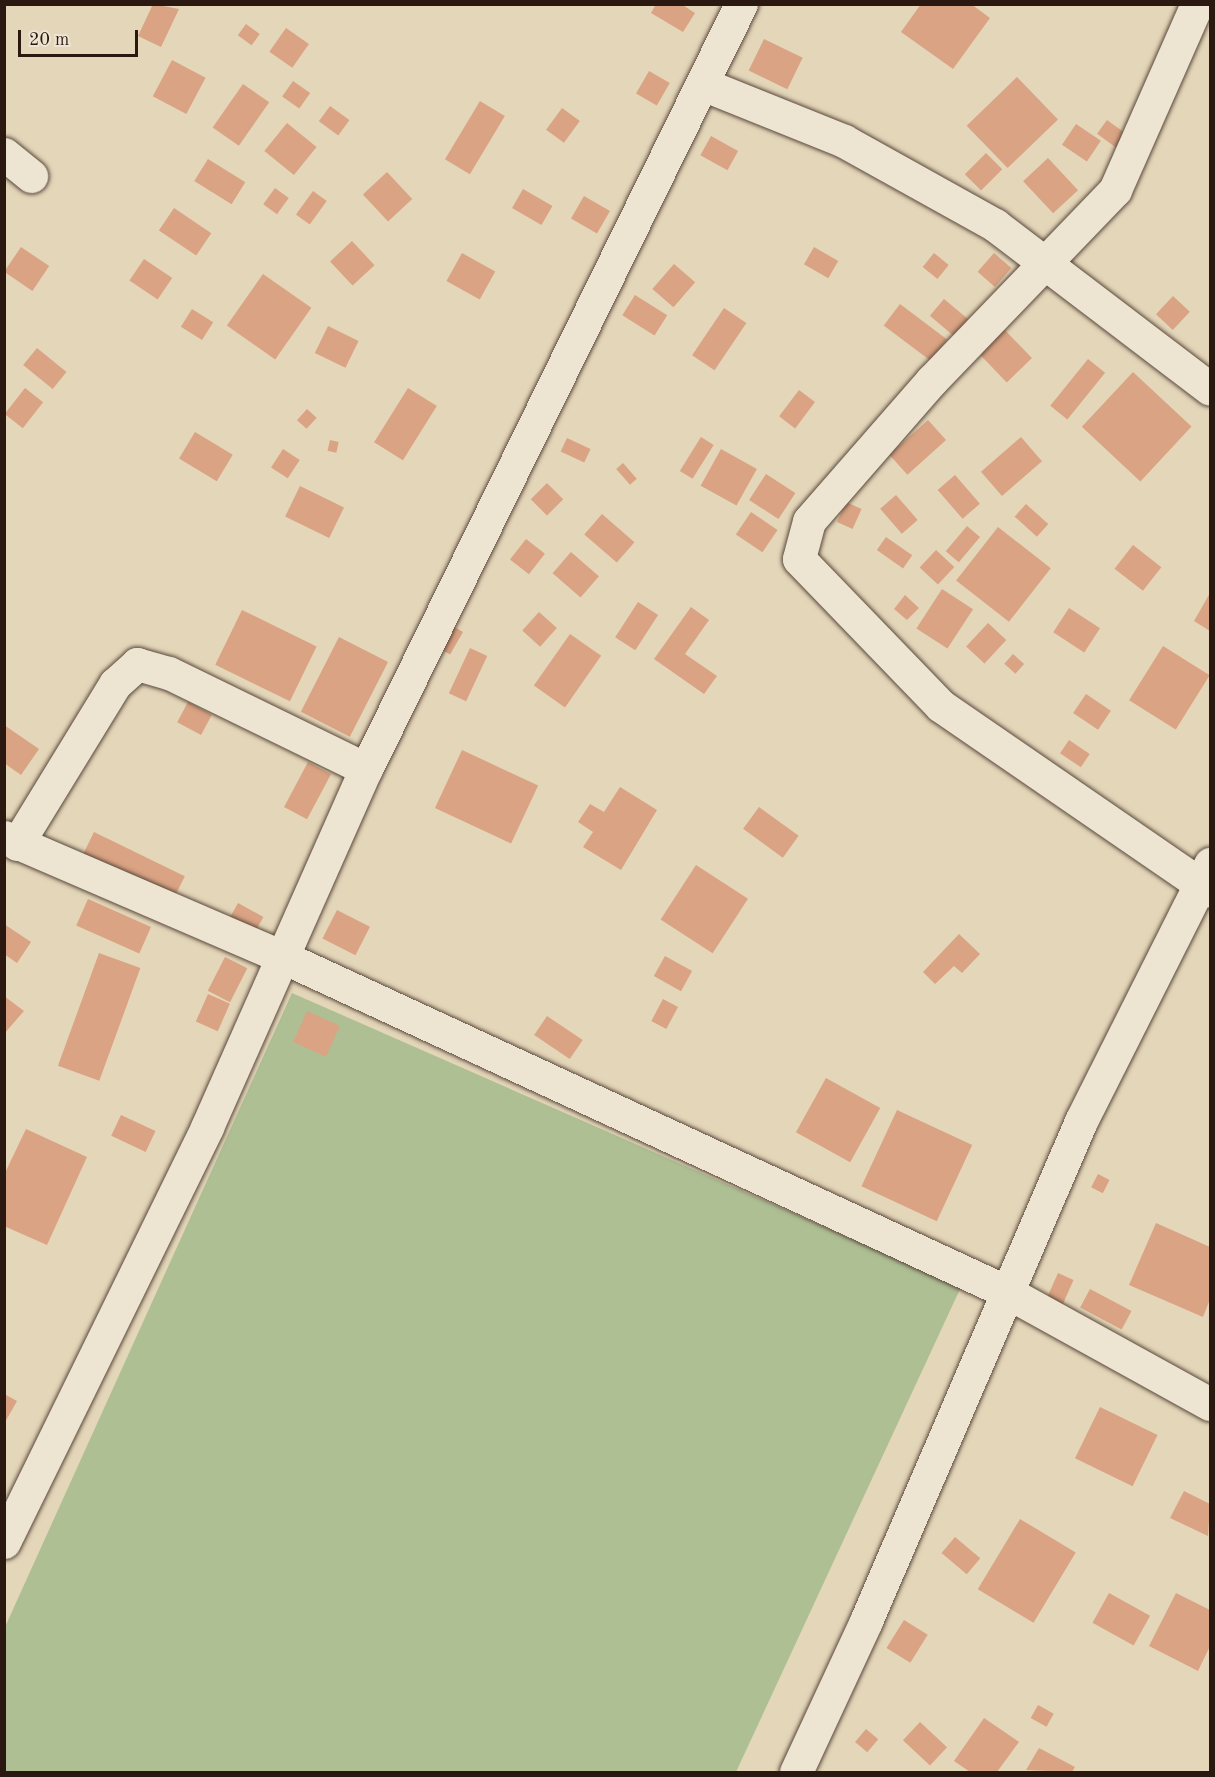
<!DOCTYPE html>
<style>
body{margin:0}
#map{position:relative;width:1215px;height:1777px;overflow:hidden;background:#e4d6b9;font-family:"Old Standard TT",serif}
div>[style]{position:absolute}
.green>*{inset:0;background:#aebf94}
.building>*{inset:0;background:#daa383;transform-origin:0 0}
.roads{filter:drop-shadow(0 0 2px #59483b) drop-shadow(0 0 2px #59483b)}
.street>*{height:33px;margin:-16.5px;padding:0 16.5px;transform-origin:16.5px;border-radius:16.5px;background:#ede4d2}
span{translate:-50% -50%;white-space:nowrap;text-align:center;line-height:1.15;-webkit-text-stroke:6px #ede4d2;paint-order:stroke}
.frame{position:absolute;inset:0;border:6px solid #2b1911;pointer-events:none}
.scale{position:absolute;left:18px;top:30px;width:120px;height:27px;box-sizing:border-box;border:3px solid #2b1911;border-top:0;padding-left:8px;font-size:18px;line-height:21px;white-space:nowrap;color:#2b1911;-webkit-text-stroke:4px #ede4d2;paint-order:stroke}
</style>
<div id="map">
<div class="green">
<i style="clip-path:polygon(292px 993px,961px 1287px,736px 1772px,5px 1772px,5px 1627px)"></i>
</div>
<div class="building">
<i style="clip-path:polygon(153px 4px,179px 9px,161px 47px,138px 36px)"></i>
<i style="clip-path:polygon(656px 4px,681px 4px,695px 13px,683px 32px,651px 13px)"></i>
<i style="clip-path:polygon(921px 4px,971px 4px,990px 18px,953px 69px,901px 32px)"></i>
<i style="left:246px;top:24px;width:17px;height:14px;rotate:36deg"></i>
<i style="left:286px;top:28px;width:28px;height:29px;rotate:35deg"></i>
<i style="left:764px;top:39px;width:43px;height:35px;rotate:26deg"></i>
<i style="left:172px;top:60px;width:38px;height:41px;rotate:28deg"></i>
<i style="left:649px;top:71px;width:24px;height:26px;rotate:30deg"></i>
<i style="left:1017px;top:77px;width:59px;height:70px;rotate:46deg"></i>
<i style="left:293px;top:81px;width:21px;height:19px;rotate:35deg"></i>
<i style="left:243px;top:84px;width:32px;height:53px;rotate:35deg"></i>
<i style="left:480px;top:101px;width:29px;height:68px;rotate:31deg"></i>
<i style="left:330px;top:106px;width:24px;height:19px;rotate:36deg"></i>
<i style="left:562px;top:108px;width:22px;height:27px;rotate:36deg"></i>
<i style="left:1107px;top:120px;width:26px;height:17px;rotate:36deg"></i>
<i style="left:287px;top:123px;width:38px;height:36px;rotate:39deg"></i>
<i style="left:1076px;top:124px;width:30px;height:25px;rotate:34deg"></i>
<i style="left:711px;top:136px;width:31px;height:22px;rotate:29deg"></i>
<i style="left:986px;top:153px;width:23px;height:30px;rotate:45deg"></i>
<i style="left:1048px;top:158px;width:44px;height:34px;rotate:47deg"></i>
<i style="left:208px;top:159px;width:44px;height:26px;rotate:32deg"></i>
<i style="left:387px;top:172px;width:37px;height:33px;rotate:47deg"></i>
<i style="left:275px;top:188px;width:17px;height:20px;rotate:36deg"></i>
<i style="left:523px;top:189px;width:34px;height:22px;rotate:30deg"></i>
<i style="left:313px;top:191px;width:17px;height:29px;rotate:36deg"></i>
<i style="left:584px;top:196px;width:30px;height:26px;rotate:30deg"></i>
<i style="left:174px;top:208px;width:45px;height:27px;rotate:34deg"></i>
<i style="left:352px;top:241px;width:33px;height:30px;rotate:47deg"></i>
<i style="left:21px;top:247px;width:34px;height:30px;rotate:34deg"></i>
<i style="left:814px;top:247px;width:28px;height:20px;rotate:30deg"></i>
<i style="left:462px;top:253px;width:38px;height:32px;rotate:29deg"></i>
<i style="left:934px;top:253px;width:19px;height:18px;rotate:39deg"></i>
<i style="left:994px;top:253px;width:23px;height:25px;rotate:41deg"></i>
<i style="left:144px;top:259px;width:34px;height:26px;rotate:34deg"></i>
<i style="left:674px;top:264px;width:28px;height:33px;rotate:41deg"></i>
<i style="left:263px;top:274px;width:59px;height:63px;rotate:35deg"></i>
<i style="left:635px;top:295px;width:38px;height:24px;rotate:32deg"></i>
<i style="left:1173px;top:296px;width:23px;height:25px;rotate:43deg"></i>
<i style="left:944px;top:299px;width:34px;height:22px;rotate:40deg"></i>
<i style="left:900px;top:304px;width:59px;height:27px;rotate:37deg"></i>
<i style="left:724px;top:308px;width:27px;height:57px;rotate:34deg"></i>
<i style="left:192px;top:309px;width:25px;height:21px;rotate:32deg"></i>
<i style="left:1000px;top:325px;width:46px;height:35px;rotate:46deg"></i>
<i style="left:328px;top:326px;width:34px;height:30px;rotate:26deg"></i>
<i style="left:37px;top:348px;width:38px;height:22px;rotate:39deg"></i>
<i style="left:1088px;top:359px;width:22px;height:60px;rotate:39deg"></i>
<i style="left:1133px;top:372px;width:80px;height:75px;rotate:43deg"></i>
<i style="left:25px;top:388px;width:23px;height:33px;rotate:38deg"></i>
<i style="left:408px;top:388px;width:34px;height:64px;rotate:32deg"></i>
<i style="left:799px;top:390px;width:20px;height:33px;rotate:37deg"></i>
<i style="left:307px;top:409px;width:13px;height:15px;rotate:42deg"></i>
<i style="left:928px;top:420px;width:27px;height:52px;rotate:48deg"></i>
<i style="left:195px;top:432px;width:44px;height:31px;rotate:31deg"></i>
<i style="left:701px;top:437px;width:15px;height:40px;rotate:32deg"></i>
<i style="left:1021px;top:437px;width:32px;height:53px;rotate:49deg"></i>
<i style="left:567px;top:438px;width:26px;height:15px;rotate:25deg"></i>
<i style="left:330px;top:440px;width:9px;height:11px;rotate:13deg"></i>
<i style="left:283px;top:449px;width:20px;height:22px;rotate:33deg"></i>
<i style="left:721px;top:449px;width:41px;height:42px;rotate:29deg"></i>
<i style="left:623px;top:463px;width:21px;height:9px;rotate:49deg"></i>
<i style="left:766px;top:474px;width:35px;height:31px;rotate:33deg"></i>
<i style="left:955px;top:475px;width:38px;height:23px;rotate:49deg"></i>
<i style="left:547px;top:483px;width:23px;height:23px;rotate:45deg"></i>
<i style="left:300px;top:486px;width:49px;height:34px;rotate:26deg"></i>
<i style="left:896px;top:495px;width:33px;height:21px;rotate:49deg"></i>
<i style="left:846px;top:502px;width:17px;height:22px;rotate:24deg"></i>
<i style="left:1026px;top:504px;width:30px;height:17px;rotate:42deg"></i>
<i style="left:751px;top:512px;width:32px;height:27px;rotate:34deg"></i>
<i style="left:602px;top:514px;width:43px;height:27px;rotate:41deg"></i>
<i style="left:967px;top:526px;width:17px;height:33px;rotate:40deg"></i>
<i style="left:998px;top:527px;width:67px;height:68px;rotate:38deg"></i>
<i style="left:886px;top:537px;width:32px;height:16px;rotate:35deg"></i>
<i style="left:526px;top:539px;width:24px;height:26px;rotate:38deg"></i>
<i style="left:1133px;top:545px;width:36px;height:30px;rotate:38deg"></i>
<i style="left:936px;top:550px;width:25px;height:24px;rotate:43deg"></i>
<i style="left:571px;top:552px;width:37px;height:28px;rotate:41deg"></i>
<i style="left:942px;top:589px;width:37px;height:47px;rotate:33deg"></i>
<i style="clip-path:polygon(1210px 593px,1210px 631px,1194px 621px)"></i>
<i style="clip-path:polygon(905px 595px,919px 608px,907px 620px,894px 609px)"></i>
<i style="left:638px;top:602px;width:24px;height:42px;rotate:33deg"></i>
<i style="clip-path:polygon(691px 607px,709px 620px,685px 654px,717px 676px,704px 694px,654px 659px)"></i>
<i style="left:1069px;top:608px;width:37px;height:29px;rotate:33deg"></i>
<i style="left:242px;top:610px;width:83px;height:61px;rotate:26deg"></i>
<i style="left:539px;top:612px;width:24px;height:25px;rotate:42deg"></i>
<i style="left:444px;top:621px;width:22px;height:26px;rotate:30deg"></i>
<i style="left:988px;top:623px;width:25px;height:32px;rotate:43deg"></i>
<i style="left:570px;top:634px;width:38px;height:63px;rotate:35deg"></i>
<i style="left:339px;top:637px;width:55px;height:84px;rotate:27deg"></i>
<i style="left:1163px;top:646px;width:55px;height:64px;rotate:32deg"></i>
<i style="left:470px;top:648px;width:19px;height:50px;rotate:25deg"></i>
<i style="left:1013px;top:654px;width:15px;height:13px;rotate:42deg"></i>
<i style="left:1086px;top:694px;width:30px;height:23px;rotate:34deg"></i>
<i style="left:188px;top:702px;width:27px;height:23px;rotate:28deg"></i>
<i style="clip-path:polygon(4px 725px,39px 749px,21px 775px,4px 763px)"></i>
<i style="left:1069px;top:740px;width:25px;height:16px;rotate:34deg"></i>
<i style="left:462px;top:750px;width:84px;height:64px;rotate:25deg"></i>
<i style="left:308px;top:762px;width:26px;height:51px;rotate:28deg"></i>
<i style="clip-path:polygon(620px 787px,657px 810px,621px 870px,583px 847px,593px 832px,578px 822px,590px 804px,604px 812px)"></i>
<i style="left:759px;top:807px;width:49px;height:27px;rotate:36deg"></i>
<i style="left:94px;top:832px;width:101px;height:24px;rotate:26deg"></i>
<i style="left:696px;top:865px;width:62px;height:65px;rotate:33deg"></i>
<i style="left:88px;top:899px;width:69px;height:29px;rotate:24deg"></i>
<i style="left:238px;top:903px;width:29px;height:22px;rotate:29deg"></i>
<i style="left:337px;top:910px;width:37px;height:32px;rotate:27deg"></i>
<i style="clip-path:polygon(4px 924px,31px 942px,17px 963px,4px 954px)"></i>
<i style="clip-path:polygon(959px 934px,980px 954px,962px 973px,954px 966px,935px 984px,923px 972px)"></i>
<i style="left:99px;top:953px;width:44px;height:120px;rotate:20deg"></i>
<i style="left:665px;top:956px;width:31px;height:23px;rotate:29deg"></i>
<i style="left:225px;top:957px;width:25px;height:38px;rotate:27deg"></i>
<i style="left:208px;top:994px;width:24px;height:30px;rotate:24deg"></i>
<i style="clip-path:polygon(4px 996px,24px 1011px,4px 1034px)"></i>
<i style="left:663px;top:999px;width:17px;height:25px;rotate:28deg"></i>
<i style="left:307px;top:1011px;width:36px;height:34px;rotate:24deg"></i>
<i style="left:547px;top:1016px;width:43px;height:23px;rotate:34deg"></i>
<i style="left:826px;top:1078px;width:62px;height:62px;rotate:29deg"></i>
<i style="left:897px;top:1110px;width:83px;height:84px;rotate:25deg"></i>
<i style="left:121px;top:1115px;width:38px;height:23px;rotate:25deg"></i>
<i style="clip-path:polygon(26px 1129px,87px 1157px,47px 1245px,4px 1226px,4px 1175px)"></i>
<i style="left:1098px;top:1174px;width:13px;height:15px;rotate:27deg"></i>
<i style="clip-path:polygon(1156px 1223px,1210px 1247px,1210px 1299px,1203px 1317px,1129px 1285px)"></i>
<i style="left:1058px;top:1273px;width:17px;height:29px;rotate:24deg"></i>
<i style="left:1090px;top:1289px;width:47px;height:21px;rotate:28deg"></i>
<i style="clip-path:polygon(6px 1395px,17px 1401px,4px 1424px,4px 1397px)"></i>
<i style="left:1100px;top:1407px;width:64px;height:57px;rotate:26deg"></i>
<i style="clip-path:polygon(1184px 1491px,1210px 1504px,1208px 1536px,1170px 1518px)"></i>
<i style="left:1020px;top:1519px;width:65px;height:82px;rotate:31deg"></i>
<i style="left:955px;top:1537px;width:33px;height:21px;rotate:40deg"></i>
<i style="left:1109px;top:1593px;width:47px;height:34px;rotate:29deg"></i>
<i style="clip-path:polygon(1176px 1593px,1210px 1610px,1210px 1646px,1198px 1671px,1149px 1646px)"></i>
<i style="left:904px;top:1620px;width:28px;height:33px;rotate:32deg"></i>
<i style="left:1038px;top:1705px;width:18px;height:15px;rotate:29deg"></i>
<i style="clip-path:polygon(984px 1718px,1019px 1742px,997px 1772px,970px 1772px,954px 1761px)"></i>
<i style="left:920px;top:1722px;width:37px;height:25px;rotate:43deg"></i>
<i style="left:866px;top:1729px;width:16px;height:17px;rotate:40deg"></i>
<i style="clip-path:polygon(1039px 1748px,1075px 1767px,1072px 1772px,1026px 1770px)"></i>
</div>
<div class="roads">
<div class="street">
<i style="left:1197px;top:4px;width:203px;rotate:113.8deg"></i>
<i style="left:1115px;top:190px;width:264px;rotate:133.9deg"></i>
<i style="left:932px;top:380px;width:187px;rotate:131.1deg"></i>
<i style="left:809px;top:521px;width:39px;rotate:105deg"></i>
<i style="left:799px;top:559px;width:204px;rotate:46deg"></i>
<i style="left:941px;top:706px;width:326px;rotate:34.5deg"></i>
<i style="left:705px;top:85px;width:150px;rotate:21.9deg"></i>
<i style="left:844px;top:141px;width:173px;rotate:29.1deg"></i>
<i style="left:995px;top:225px;width:270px;rotate:37.3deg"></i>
<i style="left:4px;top:154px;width:35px;rotate:39deg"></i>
<i style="left:4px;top:837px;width:306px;rotate:23.3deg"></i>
<i style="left:285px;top:958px;width:793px;rotate:24.82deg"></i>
<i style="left:1005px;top:1291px;width:234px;rotate:28.9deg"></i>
<i style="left:17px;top:844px;width:188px;rotate:-58.5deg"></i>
<i style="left:115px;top:684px;width:30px;rotate:-42deg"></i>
<i style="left:137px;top:664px;width:33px;rotate:16deg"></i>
<i style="left:169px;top:673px;width:219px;rotate:26deg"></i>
<i style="left:4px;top:1542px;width:462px;rotate:-63.9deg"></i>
<i style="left:207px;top:1127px;width:392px;rotate:-66.1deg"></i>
<i style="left:366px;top:769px;width:852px;rotate:-63.89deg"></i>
<i style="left:796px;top:1772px;width:166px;rotate:-65.1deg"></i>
<i style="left:866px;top:1621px;width:544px;rotate:-66.73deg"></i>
<i style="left:1081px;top:1121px;width:288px;rotate:-63.3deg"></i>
</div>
</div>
<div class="frame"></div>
<div class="scale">20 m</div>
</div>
